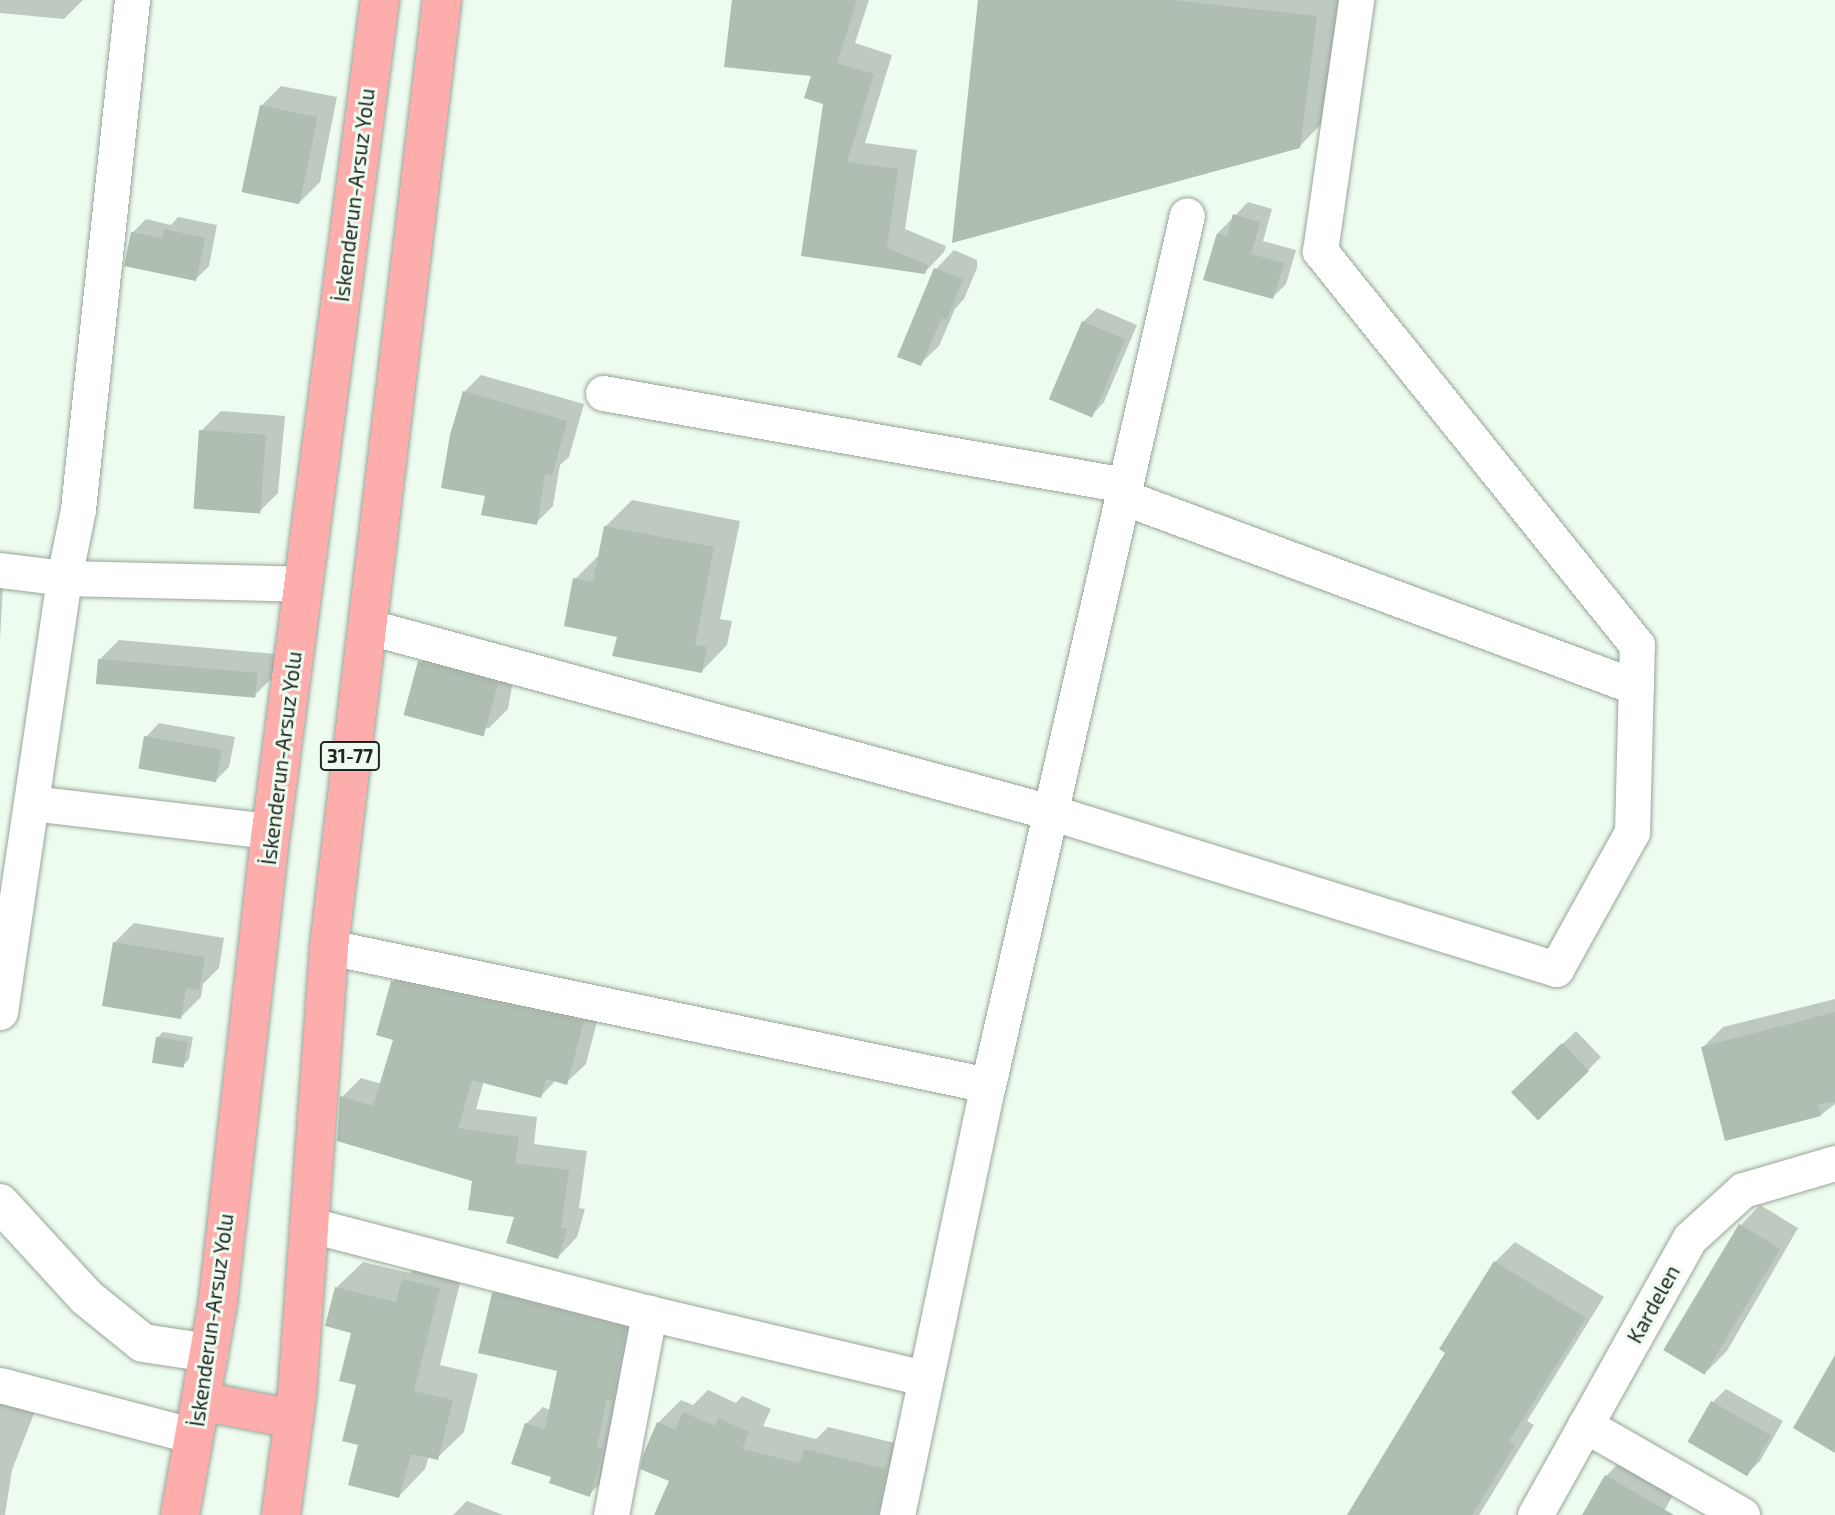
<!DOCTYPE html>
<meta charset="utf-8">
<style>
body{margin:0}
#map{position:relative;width:1835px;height:1515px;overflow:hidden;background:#eefcef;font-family:"Exo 2",sans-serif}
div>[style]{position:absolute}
.shadow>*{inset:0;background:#0003}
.building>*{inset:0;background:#b0bdb1;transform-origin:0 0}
.roads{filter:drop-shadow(0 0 2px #98a599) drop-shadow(0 0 2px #98a599)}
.minor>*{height:35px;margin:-17.5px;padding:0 17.5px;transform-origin:17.5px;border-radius:17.5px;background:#fff}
.tertiary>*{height:38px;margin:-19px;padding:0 19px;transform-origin:19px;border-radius:19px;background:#fff}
.primary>*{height:38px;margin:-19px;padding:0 19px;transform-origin:19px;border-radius:19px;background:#fdaeac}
span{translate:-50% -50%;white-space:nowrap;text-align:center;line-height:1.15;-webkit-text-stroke:6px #eefcef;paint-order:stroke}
.shield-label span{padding:2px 5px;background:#eefcef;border:2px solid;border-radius:5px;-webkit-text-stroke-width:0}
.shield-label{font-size:19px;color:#202521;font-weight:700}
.street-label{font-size:21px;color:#202521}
</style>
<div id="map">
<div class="shadow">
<i style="clip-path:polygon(0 0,83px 0,64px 19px,0 13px)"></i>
<i style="clip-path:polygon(735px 0,869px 0,855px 43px,892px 55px,865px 143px,917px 150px,905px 229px,946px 246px,944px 252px,925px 272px,803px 255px,825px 103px,813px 74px)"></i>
<i style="clip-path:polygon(980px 0,1342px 0,1325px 120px,1299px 147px)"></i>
<i style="clip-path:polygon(281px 86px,337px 97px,320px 182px,300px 202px,261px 106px)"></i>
<i style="clip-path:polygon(1248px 202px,1272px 209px,1263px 241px,1296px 250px,1286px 284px,1273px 297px,1218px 233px)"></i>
<i style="clip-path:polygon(178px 217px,217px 225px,209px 266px,196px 279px,132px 233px,146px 219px,171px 225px)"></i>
<i style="clip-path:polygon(954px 250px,977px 260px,977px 268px,964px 299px,955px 309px,939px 346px,920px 364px,900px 356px,936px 269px)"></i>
<i style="clip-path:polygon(1097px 308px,1137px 325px,1104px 402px,1091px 416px,1051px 398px,1083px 322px)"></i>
<i style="clip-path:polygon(481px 375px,584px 404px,569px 457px,560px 465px,553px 506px,536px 523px,487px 494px,464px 392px)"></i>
<i style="clip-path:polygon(221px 411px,285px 416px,278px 493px,258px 513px,201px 431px)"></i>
<i style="clip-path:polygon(632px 500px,740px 521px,720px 619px,732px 621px,727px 645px,701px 672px,619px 635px,575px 579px,601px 553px,606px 526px)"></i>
<i style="clip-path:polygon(0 584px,3px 584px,0 640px)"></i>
<i style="clip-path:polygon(119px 640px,276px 654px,274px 676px,254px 696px,99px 660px)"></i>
<i style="clip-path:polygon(440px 642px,516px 663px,508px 709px,488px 729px,420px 662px)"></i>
<i style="clip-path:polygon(159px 723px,235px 737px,229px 767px,216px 780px,146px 737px)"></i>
<i style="clip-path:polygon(134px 923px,224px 938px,219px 968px,203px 984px,201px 997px,181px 1017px,114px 943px)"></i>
<i style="clip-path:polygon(412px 962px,602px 1002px,586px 1064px,566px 1083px,556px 1080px,541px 1096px,484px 1081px,476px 1109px,537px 1117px,534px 1144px,587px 1151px,579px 1208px,585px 1209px,577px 1237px,558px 1257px,474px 1179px,342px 1097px,361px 1078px,382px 1084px,395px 1039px,393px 982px)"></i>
<i style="clip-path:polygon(1835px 999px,1835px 1104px,1821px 1115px,1703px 1047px,1723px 1027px)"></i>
<i style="clip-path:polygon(1576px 1031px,1601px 1057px,1588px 1070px,1526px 1079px)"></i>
<i style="clip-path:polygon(163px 1032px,193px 1037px,189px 1059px,183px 1066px,157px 1038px)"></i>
<i style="clip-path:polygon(1760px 1205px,1798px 1228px,1727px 1351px,1707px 1371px,1741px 1225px)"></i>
<i style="clip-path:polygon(1515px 1242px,1604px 1297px,1527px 1421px,1534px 1425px,1479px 1515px,1349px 1515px,1448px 1352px,1495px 1262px)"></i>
<i style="clip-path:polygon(430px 1254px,465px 1262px,440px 1365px,478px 1374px,464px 1432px,437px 1458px,429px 1456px,425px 1469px,399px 1496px,360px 1444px,353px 1331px,336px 1288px,363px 1262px,410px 1273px)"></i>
<i style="clip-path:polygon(510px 1277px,641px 1312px,606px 1477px,590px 1494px,526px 1424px,543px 1407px,550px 1410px,559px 1370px,493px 1294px)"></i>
<i style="clip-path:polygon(1726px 1389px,1783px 1421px,1760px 1461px,1747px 1474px,1690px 1441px,1713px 1402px)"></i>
<i style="clip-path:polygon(708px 1390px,736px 1403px,742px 1396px,771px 1409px,763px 1426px,816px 1439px,828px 1427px,908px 1446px,898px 1515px,655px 1515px,671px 1480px,658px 1423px,681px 1400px,693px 1405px)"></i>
<i style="clip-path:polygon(0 1398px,37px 1406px,12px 1470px,5px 1515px,0 1515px)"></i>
<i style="clip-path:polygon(1626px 1456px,1678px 1486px,1662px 1515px,1585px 1515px,1606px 1476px)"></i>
<i style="clip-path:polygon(467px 1501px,503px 1515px,453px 1515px)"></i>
</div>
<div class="building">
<i style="clip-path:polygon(732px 0,857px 0,837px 63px,874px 74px,847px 162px,898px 169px,887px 248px,928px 265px,925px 274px,801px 256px,823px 104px,804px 98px,811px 76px,724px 67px)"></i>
<i style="clip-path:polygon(978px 0,1171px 0,1317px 16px,1300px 148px,952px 243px)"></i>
<i style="left:260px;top:105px;width:59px;height:89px;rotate:12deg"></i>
<i style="clip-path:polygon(1233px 214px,1260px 222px,1251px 254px,1284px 263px,1273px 299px,1203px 280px,1217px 233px,1227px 236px)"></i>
<i style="clip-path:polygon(164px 229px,205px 238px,196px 281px,124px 266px,131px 232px,162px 238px)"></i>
<i style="clip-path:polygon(934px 268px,963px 279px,947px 320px,942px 318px,921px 366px,897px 357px)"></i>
<i style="left:1082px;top:321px;width:47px;height:85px;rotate:23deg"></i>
<i style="clip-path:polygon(463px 391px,567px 421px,552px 476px,545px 474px,537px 525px,481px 515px,485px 496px,441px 488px,450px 435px)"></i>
<i style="left:199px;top:430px;width:67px;height:79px;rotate:4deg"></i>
<i style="clip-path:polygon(604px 526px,714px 547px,695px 645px,707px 647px,702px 673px,612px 656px,617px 637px,564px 626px,573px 578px,593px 582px)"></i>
<i style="left:98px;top:659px;width:160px;height:25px;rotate:5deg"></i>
<i style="left:418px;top:661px;width:83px;height:56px;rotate:15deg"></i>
<i style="left:144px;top:736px;width:79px;height:33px;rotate:10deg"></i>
<i style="clip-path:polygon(113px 942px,205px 957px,199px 990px,186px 988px,181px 1019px,102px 1006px)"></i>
<i style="clip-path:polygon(391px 981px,584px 1021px,567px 1085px,546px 1079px,541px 1098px,472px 1080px,458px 1128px,519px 1137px,515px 1163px,569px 1170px,561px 1227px,567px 1229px,558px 1259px,506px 1243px,514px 1217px,468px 1210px,472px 1181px,337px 1141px,340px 1096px,373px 1106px,393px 1040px,376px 1035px)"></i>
<i style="clip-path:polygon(1835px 1012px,1835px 1102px,1818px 1104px,1821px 1116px,1725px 1141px,1701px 1047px)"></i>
<i style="left:156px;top:1037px;width:32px;height:26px;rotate:9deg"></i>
<i style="left:1562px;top:1043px;width:39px;height:71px;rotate:46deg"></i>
<i style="left:1739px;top:1224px;width:48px;height:147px;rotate:31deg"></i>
<i style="clip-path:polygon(1494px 1261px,1586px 1318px,1509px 1441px,1515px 1445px,1472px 1515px,1347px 1515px,1445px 1353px,1439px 1349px)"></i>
<i style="clip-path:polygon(402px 1279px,440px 1288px,414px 1391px,453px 1400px,438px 1460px,411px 1454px,399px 1498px,348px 1485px,358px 1445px,342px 1441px,356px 1385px,339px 1381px,351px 1333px,325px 1326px,335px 1287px,396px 1302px)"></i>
<i style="clip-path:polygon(492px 1293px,626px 1328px,612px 1401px,607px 1400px,597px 1447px,603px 1449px,590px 1497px,549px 1483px,551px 1477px,511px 1464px,525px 1423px,545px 1429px,557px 1371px,478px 1353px)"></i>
<i style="clip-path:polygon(1835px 1355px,1835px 1453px,1793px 1428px)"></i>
<i style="left:1711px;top:1401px;width:69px;height:47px;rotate:30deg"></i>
<i style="clip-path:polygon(683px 1412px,715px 1426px,718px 1418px,749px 1432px,742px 1449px,800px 1463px,804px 1449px,886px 1469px,877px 1515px,654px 1515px,669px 1481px,640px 1469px,643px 1455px,657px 1422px,675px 1430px)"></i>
<i style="clip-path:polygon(1605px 1475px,1674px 1515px,1582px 1515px)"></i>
</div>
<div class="roads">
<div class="minor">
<i style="left:603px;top:393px;width:530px;rotate:10deg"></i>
<i style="left:1123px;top:497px;width:547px;rotate:20.32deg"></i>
<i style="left:0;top:570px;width:64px;rotate:7.1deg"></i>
<i style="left:64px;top:578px;width:239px;rotate:1.4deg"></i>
<i style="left:366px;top:626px;width:709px;rotate:15.21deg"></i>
<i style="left:1050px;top:812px;width:530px;rotate:17.24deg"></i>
<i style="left:1556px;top:969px;width:157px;rotate:-61deg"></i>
<i style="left:1632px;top:832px;width:187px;rotate:-88.5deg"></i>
<i style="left:1637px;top:645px;width:506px;rotate:-128.82deg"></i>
<i style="left:1320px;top:251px;width:254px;rotate:-81.8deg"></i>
<i style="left:31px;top:803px;width:242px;rotate:6.7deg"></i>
<i style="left:329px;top:947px;width:673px;rotate:11.83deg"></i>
<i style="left:0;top:1012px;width:439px;rotate:-81.6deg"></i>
<i style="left:64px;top:578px;width:70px;rotate:-78.5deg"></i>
<i style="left:78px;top:509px;width:512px;rotate:-83.94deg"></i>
<i style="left:311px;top:1225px;width:349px;rotate:14.6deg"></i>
<i style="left:649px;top:1313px;width:283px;rotate:13.3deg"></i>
<i style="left:0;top:1385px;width:201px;rotate:14.7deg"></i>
<i style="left:1585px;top:1425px;width:181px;rotate:29.8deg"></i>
<i style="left:611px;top:1515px;width:206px;rotate:-79.3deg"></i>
<i style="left:897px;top:1515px;width:440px;rotate:-78.1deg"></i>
<i style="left:988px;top:1085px;width:892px;rotate:-77.12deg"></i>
<i style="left:1535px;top:1515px;width:317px;rotate:-60.8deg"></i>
<i style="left:1690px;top:1238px;width:72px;rotate:-42.2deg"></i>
<i style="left:1743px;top:1190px;width:96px;rotate:-16.4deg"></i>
</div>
<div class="tertiary">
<i style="left:0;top:1203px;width:127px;rotate:47.5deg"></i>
<i style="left:86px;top:1297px;width:73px;rotate:38.9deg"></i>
<i style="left:143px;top:1343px;width:67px;rotate:8.6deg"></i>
</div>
<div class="primary">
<i style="left:201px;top:1401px;width:95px;rotate:11deg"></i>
<i style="left:180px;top:1515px;width:217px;rotate:-79.9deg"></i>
<i style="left:218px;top:1301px;width:473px;rotate:-83.6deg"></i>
<i style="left:271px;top:831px;width:838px;rotate:-82.53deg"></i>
<i style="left:281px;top:1515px;width:121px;rotate:-82.4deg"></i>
<i style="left:297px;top:1395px;width:449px;rotate:-85.9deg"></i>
<i style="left:329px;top:947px;width:954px;rotate:-83.2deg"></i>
</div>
</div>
<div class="shield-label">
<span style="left:350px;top:756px">31-77</span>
</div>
<div class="street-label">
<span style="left:354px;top:195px;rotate:-83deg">İskenderun-Arsuz Yolu</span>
<span style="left:281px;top:758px;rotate:-83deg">İskenderun-Arsuz Yolu</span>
<span style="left:1653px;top:1304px;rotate:-61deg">Kardelen</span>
<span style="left:211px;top:1320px;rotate:-82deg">İskenderun-Arsuz Yolu</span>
</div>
</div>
